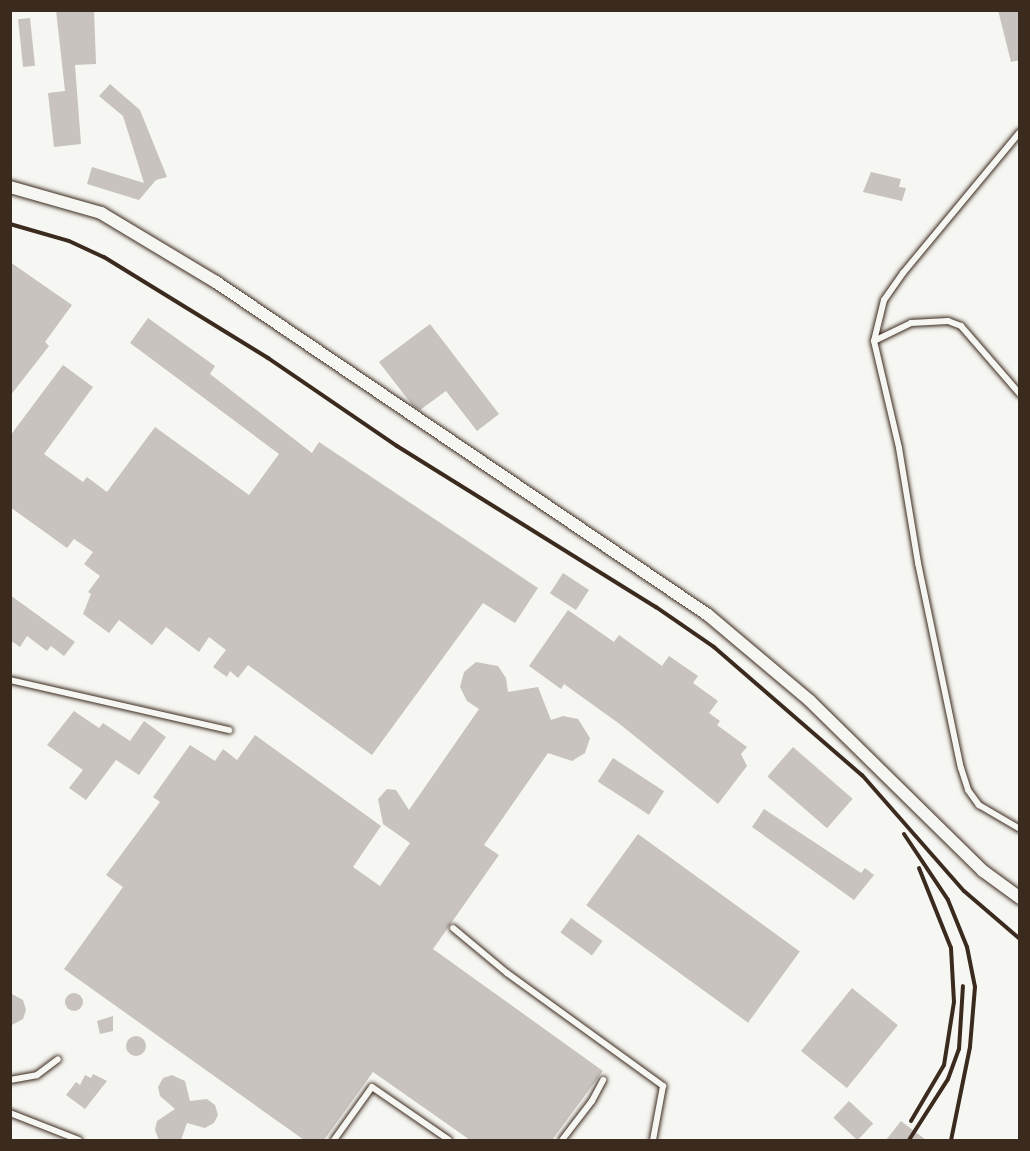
<!DOCTYPE html>
<style>
body{margin:0}
#map{position:relative;width:1030px;height:1151px;overflow:hidden;background:#f6f6f2;font-family:"Indie Flower",sans-serif}
div>[style]{position:absolute}
.building>*{inset:0;background:#c8c3be;transform-origin:0 0}
.round{border-radius:50%}
.roads{filter:drop-shadow(0 0 2px #3b2a1e) drop-shadow(0 0 2px #3b2a1e)}
.service>*{height:6px;margin:-3px;padding:0 3px;transform-origin:3px;border-radius:3px;background:#f6f6f2}
.minor>*{height:12px;margin:-6px;padding:0 6px;transform-origin:6px;border-radius:6px;background:#f6f6f2}
.rail>*{height:4px;margin:-2px;padding:0 2px;transform-origin:2px;border-radius:2px;background:#3b2a1e}
span{translate:-50% -50%;white-space:nowrap;text-align:center;line-height:1.15;-webkit-text-stroke:6px #f6f6f2;paint-order:stroke}
.frame{position:absolute;inset:0;border:12px solid #3b2a1e;pointer-events:none}
</style>
<div id="map">
<div class="building">
<i style="clip-path:polygon(56px 10px,94px 10px,96px 64px,75px 65px,81px 144px,54px 147px,48px 93px,65px 91px)"></i>
<i style="clip-path:polygon(998px 10px,1020px 10px,1020px 60px,1011px 62px)"></i>
<i style="left:30px;top:18px;width:48px;height:12px;rotate:84deg"></i>
<i style="clip-path:polygon(110px 84px,140px 110px,167px 177px,156px 180px,139px 200px,87px 184px,92px 167px,144px 183px,123px 116px,99px 96px)"></i>
<i style="clip-path:polygon(871px 172px,901px 179px,899px 187px,906px 188px,902px 201px,863px 192px)"></i>
<i style="clip-path:polygon(10px 262px,72px 305px,45px 342px,49px 346px,10px 396px)"></i>
<i style="clip-path:polygon(148px 318px,215px 366px,210px 374px,312px 453px,319px 442px,538px 588px,515px 623px,483px 603px,372px 755px,248px 665px,238px 678px,230px 671px,227px 677px,213px 667px,226px 650px,209px 637px,199px 652px,166px 627px,152px 645px,119px 620px,109px 633px,83px 614px,91px 594px,88px 592px,100px 576px,84px 564px,93px 552px,74px 539px,67px 548px,10px 507px,10px 436px,63px 365px,93px 387px,44px 454px,83px 482px,87px 477px,107px 492px,155px 427px,249px 495px,279px 454px,130px 343px)"></i>
<i style="clip-path:polygon(430px 324px,499px 414px,477px 431px,446px 391px,420px 410px,413px 406px,379px 362px)"></i>
<i style="left:563px;top:573px;width:31px;height:24px;rotate:33deg"></i>
<i style="clip-path:polygon(10px 595px,75px 642px,64px 656px,51px 646px,47px 651px,27px 636px,20px 647px,10px 640px)"></i>
<i style="clip-path:polygon(568px 610px,614px 642px,619px 635px,662px 666px,669px 656px,698px 676px,693px 683px,718px 701px,709px 713px,720px 721px,717px 725px,747px 747px,741px 754px,747px 766px,718px 804px,621px 725px,564px 684px,561px 689px,529px 666px)"></i>
<i style="clip-path:polygon(476px 662px,498px 666px,506px 678px,508px 692px,538px 687px,551px 720px,563px 716px,578px 719px,590px 738px,585px 753px,572px 761px,548px 753px,484px 845px,499px 855px,433px 949px,603px 1071px,552px 1140px,470px 1140px,373px 1072px,324px 1140px,304px 1140px,64px 969px,123px 887px,106px 875px,160px 802px,153px 797px,190px 745px,215px 761px,223px 749px,237px 760px,255px 735px,381px 826px,353px 867px,380px 886px,410px 843px,383px 824px,378px 799px,387px 789px,396px 790px,409px 810px,479px 709px,467px 701px,460px 687px,464px 672px)"></i>
<i style="clip-path:polygon(74px 711px,99px 728px,103px 723px,130px 741px,144px 721px,166px 737px,139px 775px,116px 760px,86px 800px,69px 788px,83px 770px,47px 745px)"></i>
<i style="left:793px;top:747px;width:79px;height:39px;rotate:41deg"></i>
<i style="left:613px;top:758px;width:61px;height:28px;rotate:33deg"></i>
<i style="clip-path:polygon(764px 809px,861px 873px,865px 868px,874px 875px,854px 900px,752px 827px)"></i>
<i style="left:638px;top:834px;width:200px;height:88px;rotate:36deg"></i>
<i style="left:571px;top:918px;width:39px;height:18px;rotate:36deg"></i>
<i style="left:852px;top:988px;width:59px;height:81px;rotate:39deg"></i>
<i class="round" style="left:65px;top:993px;width:18px;height:18px"></i>
<i style="clip-path:polygon(10px 993px,23px 1000px,26px 1010px,23px 1019px,10px 1026px)"></i>
<i style="clip-path:polygon(113px 1016px,113px 1031px,100px 1034px,97px 1021px)"></i>
<i class="round" style="left:126px;top:1036px;width:20px;height:20px"></i>
<i style="clip-path:polygon(93px 1074px,107px 1081px,85px 1109px,66px 1095px,76px 1082px,80px 1085px,85px 1075px,91px 1078px)"></i>
<i style="clip-path:polygon(172px 1075px,185px 1081px,190px 1101px,207px 1099px,215px 1105px,218px 1115px,214px 1123px,205px 1128px,187px 1123px,181px 1140px,159px 1140px,155px 1130px,157px 1121px,175px 1109px,160px 1096px,158px 1087px,163px 1078px)"></i>
<i style="left:849px;top:1101px;width:33px;height:23px;rotate:43deg"></i>
<i style="clip-path:polygon(901px 1121px,926px 1140px,886px 1140px)"></i>
</div>
<div class="roads">
<div class="service">
<i style="left:1020px;top:132px;width:183px;rotate:129.7deg"></i>
<i style="left:903px;top:273px;width:33px;rotate:125deg"></i>
<i style="left:884px;top:300px;width:42px;rotate:103.7deg"></i>
<i style="left:874px;top:341px;width:110px;rotate:76.8deg"></i>
<i style="left:899px;top:448px;width:117px;rotate:80.6deg"></i>
<i style="left:918px;top:563px;width:209px;rotate:78.2deg"></i>
<i style="left:961px;top:768px;width:23px;rotate:72deg"></i>
<i style="left:968px;top:790px;width:19px;rotate:54deg"></i>
<i style="left:979px;top:805px;width:48px;rotate:30.3deg"></i>
<i style="left:874px;top:341px;width:41px;rotate:-25.9deg"></i>
<i style="left:911px;top:323px;width:37px;rotate:-3deg"></i>
<i style="left:948px;top:321px;width:14px;rotate:21deg"></i>
<i style="left:961px;top:326px;width:90px;rotate:49.1deg"></i>
<i style="left:10px;top:680px;width:225px;rotate:12.9deg"></i>
<i style="left:453px;top:928px;width:70px;rotate:39.8deg"></i>
<i style="left:507px;top:973px;width:193px;rotate:35.9deg"></i>
<i style="left:663px;top:1086px;width:55px;rotate:100.5deg"></i>
<i style="left:10px;top:1080px;width:27px;rotate:-10deg"></i>
<i style="left:37px;top:1075px;width:26px;rotate:-37deg"></i>
<i style="left:10px;top:1113px;width:74px;rotate:21.4deg"></i>
<i style="left:334px;top:1140px;width:65px;rotate:-54.4deg"></i>
<i style="left:372px;top:1087px;width:93px;rotate:34.5deg"></i>
<i style="left:562px;top:1140px;width:49px;rotate:-52.4deg"></i>
<i style="left:592px;top:1101px;width:24px;rotate:-62deg"></i>
</div>
<div class="minor">
<i style="left:10px;top:187px;width:95px;rotate:15.9deg"></i>
<i style="left:101px;top:213px;width:134px;rotate:31deg"></i>
<i style="left:216px;top:282px;width:594px;rotate:34.09deg"></i>
<i style="left:708px;top:615px;width:133px;rotate:40.1deg"></i>
<i style="left:810px;top:701px;width:243px;rotate:44.5deg"></i>
<i style="left:983px;top:871px;width:46px;rotate:36.1deg"></i>
</div>
</div>
<div class="rail">
<i style="left:10px;top:224px;width:61px;rotate:16.1deg"></i>
<i style="left:69px;top:241px;width:38px;rotate:25deg"></i>
<i style="left:104px;top:257px;width:193px;rotate:31.6deg"></i>
<i style="left:268px;top:358px;width:156px;rotate:34.3deg"></i>
<i style="left:397px;top:446px;width:305px;rotate:31.9deg"></i>
<i style="left:656px;top:607px;width:70px;rotate:34.6deg"></i>
<i style="left:714px;top:647px;width:196px;rotate:40.9deg"></i>
<i style="left:862px;top:775px;width:154px;rotate:48.7deg"></i>
<i style="left:964px;top:891px;width:74px;rotate:40.6deg"></i>
<i style="left:904px;top:834px;width:79px;rotate:56.3deg"></i>
<i style="left:948px;top:900px;width:51px;rotate:68deg"></i>
<i style="left:967px;top:947px;width:41px;rotate:78.7deg"></i>
<i style="left:975px;top:987px;width:60px;rotate:94.8deg"></i>
<i style="left:970px;top:1047px;width:95px;rotate:101.5deg"></i>
<i style="left:911px;top:1121px;width:65px;rotate:-59.5deg"></i>
<i style="left:944px;top:1065px;width:64px;rotate:-81deg"></i>
<i style="left:954px;top:1002px;width:54px;rotate:-93.2deg"></i>
<i style="left:951px;top:948px;width:86px;rotate:-111.8deg"></i>
<i style="left:909px;top:1140px;width:72px;rotate:-57.4deg"></i>
<i style="left:948px;top:1079px;width:32px;rotate:-70deg"></i>
<i style="left:959px;top:1049px;width:63px;rotate:-86.4deg"></i>
</div>
<div class="frame"></div>
</div>
